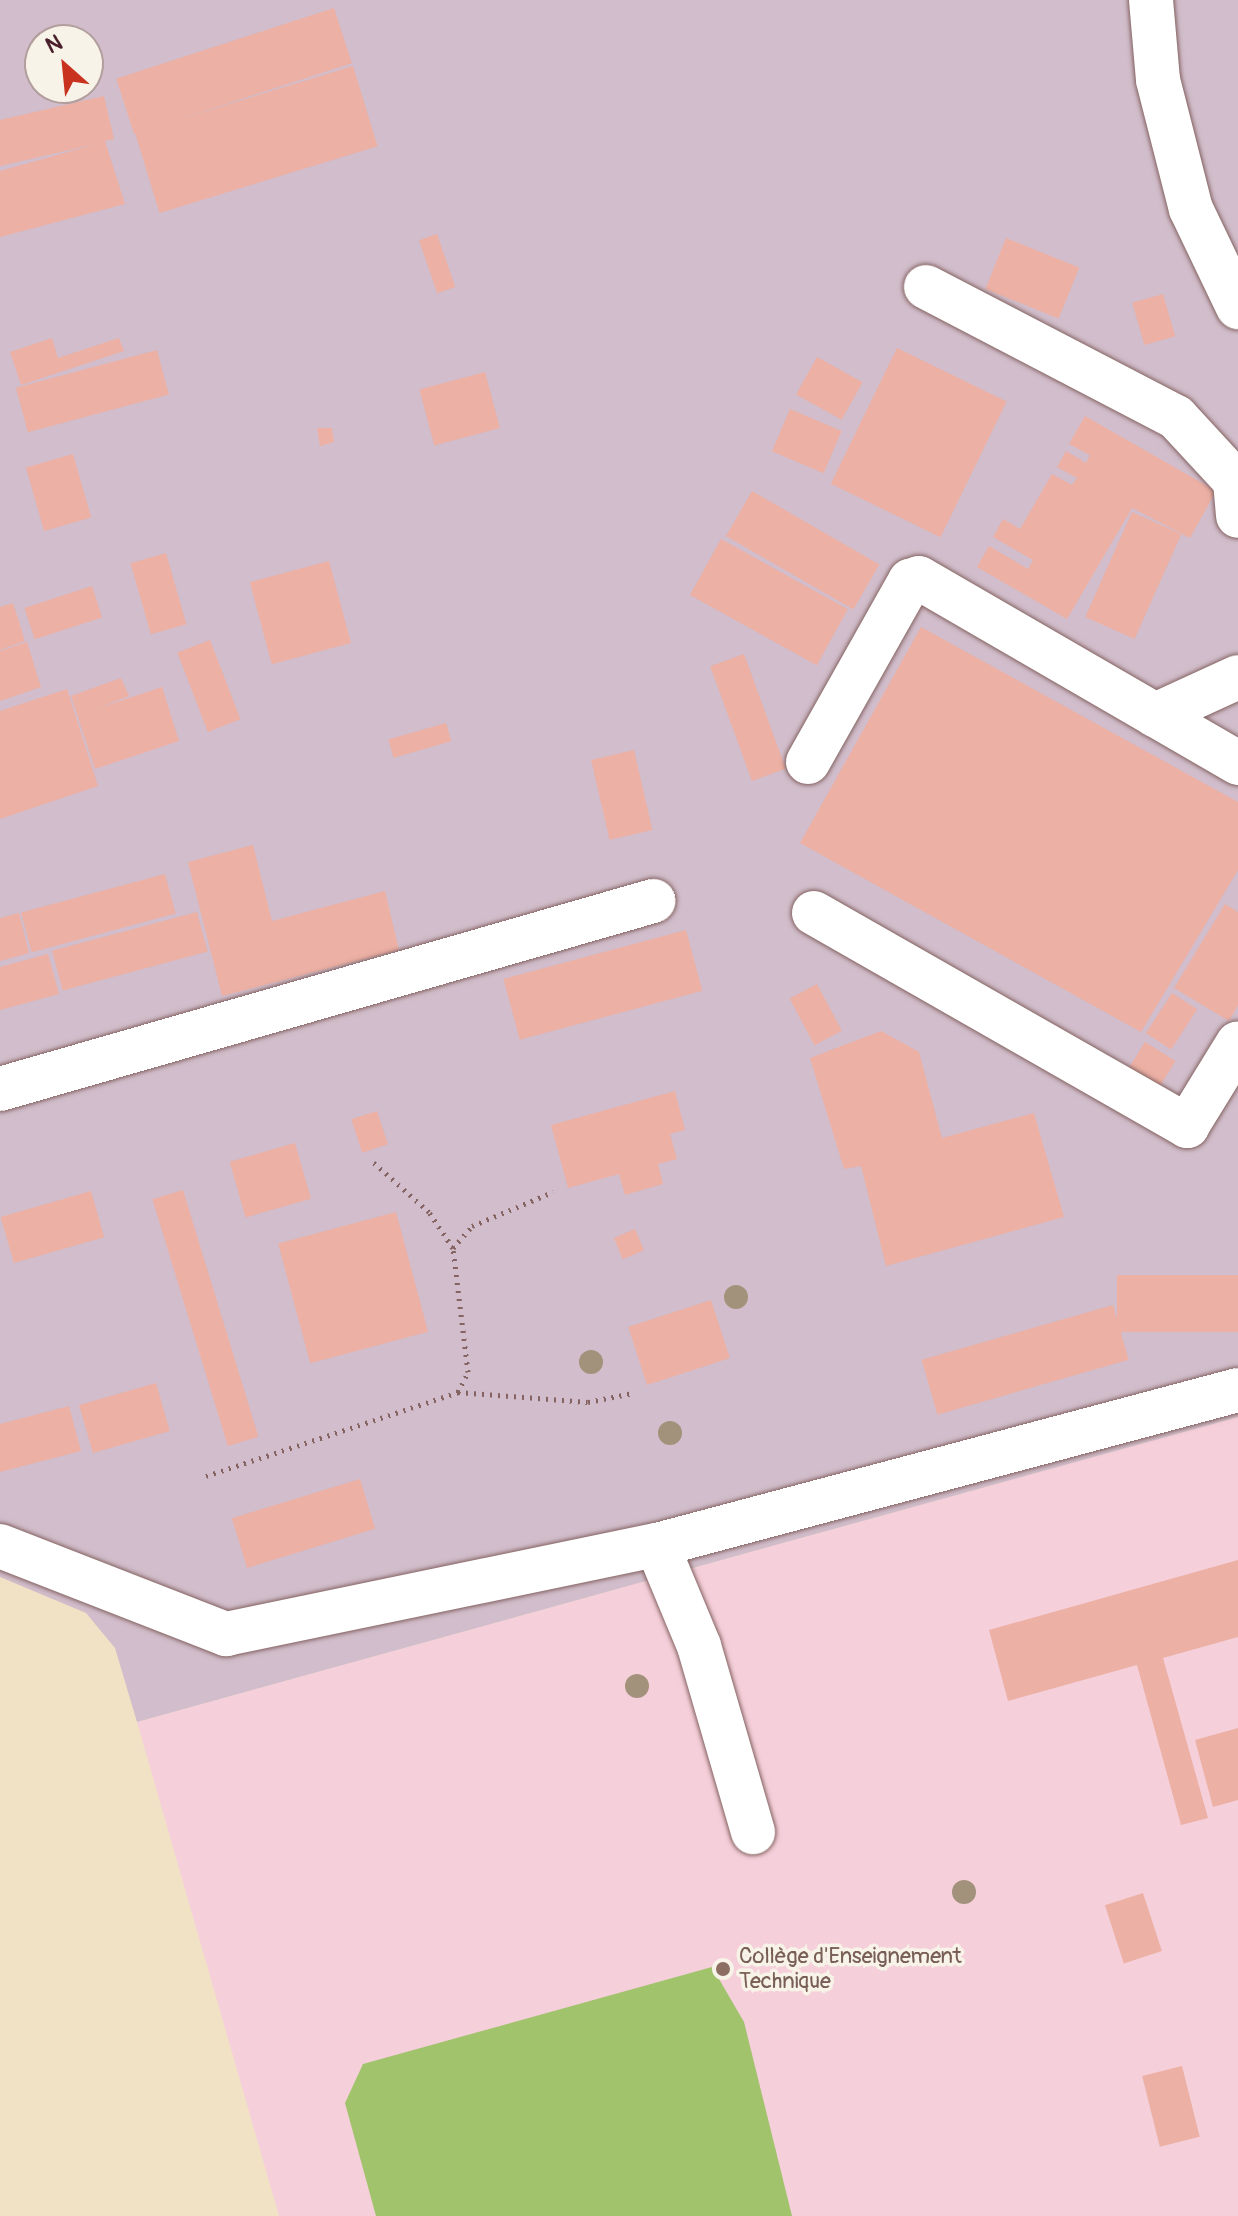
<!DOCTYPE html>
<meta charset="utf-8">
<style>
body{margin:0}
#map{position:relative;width:1238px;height:2216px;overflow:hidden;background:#f1e2c6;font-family:Pangolin,sans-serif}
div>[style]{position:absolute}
.built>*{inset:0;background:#f5cfda}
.industrial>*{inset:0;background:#d1bdcb}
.green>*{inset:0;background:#a1c36c}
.building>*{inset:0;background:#ecb0a4;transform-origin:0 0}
.path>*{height:5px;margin-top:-2.5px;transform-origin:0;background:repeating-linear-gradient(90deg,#846361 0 2px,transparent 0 8px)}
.roads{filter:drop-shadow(0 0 2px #846361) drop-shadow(0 0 2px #846361)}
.minor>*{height:44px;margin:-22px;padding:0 22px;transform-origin:22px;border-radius:22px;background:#fff}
.trees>*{width:24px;height:24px;margin:-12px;border-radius:50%;background:#a3927b}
.dots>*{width:22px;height:22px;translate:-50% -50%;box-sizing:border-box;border:4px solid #f7f3e8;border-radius:50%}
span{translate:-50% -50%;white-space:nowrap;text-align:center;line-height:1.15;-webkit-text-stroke:7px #f7f3e8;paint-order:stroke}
.education-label{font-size:22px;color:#785e54}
.left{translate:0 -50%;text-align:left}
.north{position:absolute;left:24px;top:24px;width:80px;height:80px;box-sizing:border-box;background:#f7f3e8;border:2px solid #b29e9c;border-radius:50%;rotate:333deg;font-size:22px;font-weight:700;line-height:32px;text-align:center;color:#4a1f2b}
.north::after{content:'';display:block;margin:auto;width:28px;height:36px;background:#c8321e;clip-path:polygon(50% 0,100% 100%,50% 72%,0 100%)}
</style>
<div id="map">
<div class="built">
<i style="clip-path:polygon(1238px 1417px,1238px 2216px,279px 2216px,137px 1722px)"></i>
</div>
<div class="industrial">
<i style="clip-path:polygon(evenodd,0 0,1238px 0,1238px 1417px,137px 1722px,115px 1648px,86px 1613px,0 1577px,0 0,40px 40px,88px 40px,88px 88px,40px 88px,40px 40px)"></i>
</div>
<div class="green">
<i style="clip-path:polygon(712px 1967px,744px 2022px,792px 2216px,376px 2216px,345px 2103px,363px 2064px)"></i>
</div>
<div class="building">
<i style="left:334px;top:8px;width:58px;height:229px;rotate:72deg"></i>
<i style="left:353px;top:66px;width:84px;height:228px;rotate:73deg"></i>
<i style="clip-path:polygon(104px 96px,114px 139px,105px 141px,125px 204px,0 237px,0 171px,96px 144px,0 166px,0 120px)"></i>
<i style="left:437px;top:234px;width:56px;height:19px;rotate:71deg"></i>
<i style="left:1006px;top:238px;width:79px;height:55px;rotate:22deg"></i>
<i style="left:1163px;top:294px;width:44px;height:32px;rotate:74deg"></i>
<i style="clip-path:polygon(52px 338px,58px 358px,119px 338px,124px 351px,21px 385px,10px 352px)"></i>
<i style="left:897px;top:348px;width:122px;height:151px;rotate:26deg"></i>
<i style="left:157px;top:350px;width:46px;height:146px;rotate:75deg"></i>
<i style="left:817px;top:357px;width:52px;height:43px;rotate:29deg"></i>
<i style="left:485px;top:372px;width:58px;height:68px;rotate:75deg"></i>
<i style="left:790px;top:409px;width:56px;height:46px;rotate:23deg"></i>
<i style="clip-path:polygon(1085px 416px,1216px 491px,1190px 538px,1132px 508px,1067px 619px,977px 567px,989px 546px,1028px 569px,1033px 560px,993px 537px,1003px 519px,1020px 529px,1052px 474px,1072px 485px,1077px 478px,1057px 467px,1066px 451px,1086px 463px,1090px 455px,1069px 444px)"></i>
<i style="clip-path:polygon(317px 428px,332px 428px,334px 442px,320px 446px)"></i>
<i style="left:73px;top:454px;width:66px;height:49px;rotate:74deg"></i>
<i style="left:752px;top:491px;width:147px;height:52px;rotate:30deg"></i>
<i style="left:1132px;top:512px;width:54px;height:115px;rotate:24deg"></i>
<i style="left:721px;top:539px;width:145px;height:64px;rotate:29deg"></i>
<i style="left:166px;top:553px;width:74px;height:37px;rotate:74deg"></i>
<i style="left:329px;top:561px;width:85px;height:82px;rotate:75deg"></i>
<i style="left:92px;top:586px;width:33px;height:71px;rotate:72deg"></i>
<i style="clip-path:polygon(13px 603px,25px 641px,0 650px,0 607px)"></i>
<i style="clip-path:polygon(921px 627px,1238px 802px,1238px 870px,1141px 1032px,800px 843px)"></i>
<i style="left:210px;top:640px;width:85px;height:35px;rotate:69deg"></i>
<i style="clip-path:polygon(27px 642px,41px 687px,0 701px,0 651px)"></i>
<i style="left:744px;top:654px;width:122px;height:36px;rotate:70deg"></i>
<i style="clip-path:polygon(121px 678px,129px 696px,96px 709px,162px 687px,179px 741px,95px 769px,71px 696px)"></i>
<i style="clip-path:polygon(67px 689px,98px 786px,0 819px,0 711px)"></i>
<i style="left:446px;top:723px;width:19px;height:60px;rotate:74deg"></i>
<i style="left:634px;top:750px;width:82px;height:44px;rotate:77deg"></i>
<i style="clip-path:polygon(253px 845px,272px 921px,385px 891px,399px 950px,222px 996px,188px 862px)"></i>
<i style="left:165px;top:874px;width:41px;height:149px;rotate:75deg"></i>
<i style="clip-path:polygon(1225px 904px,1238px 912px,1238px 1005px,1229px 1021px,1174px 988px)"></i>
<i style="left:197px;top:912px;width:41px;height:150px;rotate:75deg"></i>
<i style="clip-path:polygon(19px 913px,29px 953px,0 961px,0 918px)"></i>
<i style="left:686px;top:930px;width:63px;height:189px;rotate:75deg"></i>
<i style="clip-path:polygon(48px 954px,59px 994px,0 1010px,0 967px)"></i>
<i style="left:817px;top:984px;width:53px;height:31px;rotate:62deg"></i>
<i style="left:1172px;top:993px;width:30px;height:48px;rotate:33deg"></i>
<i style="clip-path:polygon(881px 1031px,919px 1052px,942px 1138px,1034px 1113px,1064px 1217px,886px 1266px,861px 1166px,844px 1169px,810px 1058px)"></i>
<i style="left:1145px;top:1042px;width:36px;height:32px;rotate:32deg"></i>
<i style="clip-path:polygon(675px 1091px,685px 1130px,670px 1134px,677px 1159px,658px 1164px,663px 1184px,625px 1195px,619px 1174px,568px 1188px,551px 1125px)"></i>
<i style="left:377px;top:1111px;width:35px;height:27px;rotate:72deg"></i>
<i style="left:295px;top:1143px;width:58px;height:68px;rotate:74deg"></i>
<i style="left:183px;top:1190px;width:258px;height:32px;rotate:73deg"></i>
<i style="left:91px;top:1191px;width:48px;height:94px;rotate:74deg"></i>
<i style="left:396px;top:1212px;width:124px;height:122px;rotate:75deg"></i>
<i style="left:635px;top:1229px;width:23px;height:23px;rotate:67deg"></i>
<i style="left:1238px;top:1275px;width:57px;height:121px;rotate:90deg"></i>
<i style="left:711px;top:1300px;width:61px;height:87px;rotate:72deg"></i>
<i style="left:1113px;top:1305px;width:57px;height:199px;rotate:74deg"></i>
<i style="left:156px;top:1383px;width:50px;height:80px;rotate:74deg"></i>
<i style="clip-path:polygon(69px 1406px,81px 1451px,0 1472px,0 1424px)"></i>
<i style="left:360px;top:1479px;width:52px;height:134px;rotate:73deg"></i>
<i style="clip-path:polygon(1238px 1560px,1238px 1637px,1163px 1658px,1208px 1818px,1181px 1825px,1137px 1665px,1008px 1701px,989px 1630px)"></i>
<i style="clip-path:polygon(1238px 1728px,1238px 1800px,1213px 1807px,1195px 1740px)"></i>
<i style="left:1143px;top:1893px;width:61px;height:40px;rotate:72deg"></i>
<i style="left:1182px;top:2066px;width:73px;height:41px;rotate:76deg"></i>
</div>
<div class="path">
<i style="left:453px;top:1248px;width:29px;rotate:-49deg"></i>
<i style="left:472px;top:1226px;width:88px;rotate:-22.8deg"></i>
<i style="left:458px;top:1392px;width:130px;rotate:4.4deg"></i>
<i style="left:588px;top:1402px;width:46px;rotate:-11.3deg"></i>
<i style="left:206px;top:1476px;width:266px;rotate:-18.4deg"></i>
<i style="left:458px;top:1392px;width:22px;rotate:-63deg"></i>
<i style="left:468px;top:1372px;width:125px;rotate:-96.9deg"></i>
<i style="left:453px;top:1248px;width:43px;rotate:-123.7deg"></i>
<i style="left:429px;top:1212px;width:75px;rotate:-138.2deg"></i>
</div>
<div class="roads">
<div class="minor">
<i style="left:1151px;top:0;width:80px;rotate:85deg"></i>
<i style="left:1158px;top:80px;width:133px;rotate:75.7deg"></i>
<i style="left:1191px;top:209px;width:109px;rotate:64.4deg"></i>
<i style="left:926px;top:287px;width:282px;rotate:27.5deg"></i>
<i style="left:1176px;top:417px;width:87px;rotate:47.3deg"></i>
<i style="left:1235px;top:481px;width:35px;rotate:85deg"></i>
<i style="left:1155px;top:715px;width:91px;rotate:-24.6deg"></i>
<i style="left:808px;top:762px;width:208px;rotate:-60.6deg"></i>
<i style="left:910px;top:581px;width:9px;rotate:-18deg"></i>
<i style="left:919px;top:578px;width:369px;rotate:30.1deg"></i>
<i style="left:814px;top:913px;width:430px;rotate:29.7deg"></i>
<i style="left:1187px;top:1126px;width:97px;rotate:-58.4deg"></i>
<i style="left:0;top:1089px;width:680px;rotate:-16.06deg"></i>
<i style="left:657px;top:1545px;width:109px;rotate:67.4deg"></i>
<i style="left:699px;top:1646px;width:194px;rotate:73.8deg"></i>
<i style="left:0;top:1546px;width:243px;rotate:21.3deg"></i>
<i style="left:226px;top:1634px;width:440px;rotate:-11.7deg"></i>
<i style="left:657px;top:1545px;width:601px;rotate:-14.94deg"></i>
</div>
</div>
<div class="trees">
<i style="left:736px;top:1297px"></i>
<i style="left:591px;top:1362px"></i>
<i style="left:670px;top:1433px"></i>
<i style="left:637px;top:1686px"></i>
<i style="left:964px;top:1892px"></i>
</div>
<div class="dots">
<i style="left:723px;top:1969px;background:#8d6e63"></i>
</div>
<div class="education-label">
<span class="left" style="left:739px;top:1969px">Collège d'Enseignement<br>Technique</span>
</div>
<div class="north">N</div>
</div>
